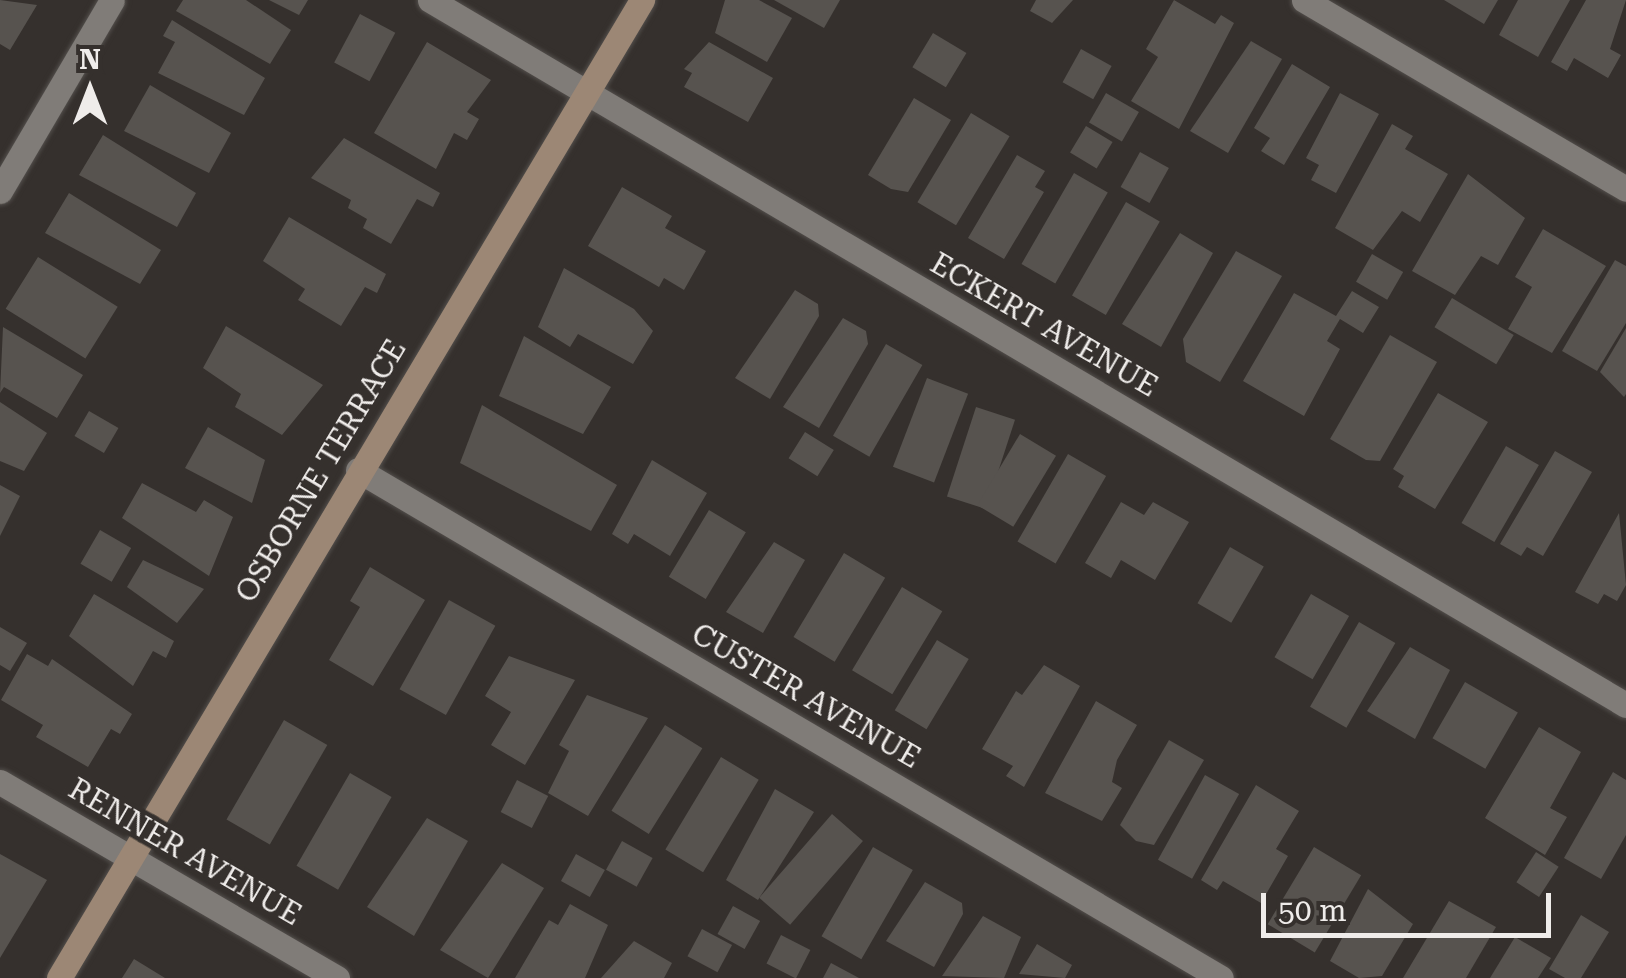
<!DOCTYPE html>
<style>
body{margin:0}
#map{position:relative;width:1626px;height:978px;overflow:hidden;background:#35302d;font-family:"Roboto Serif",serif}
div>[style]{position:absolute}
.building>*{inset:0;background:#57534f;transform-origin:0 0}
.roads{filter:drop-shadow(0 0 2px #534f4c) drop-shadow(0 0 2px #534f4c)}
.street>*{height:25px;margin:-12.5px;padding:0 12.5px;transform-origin:12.5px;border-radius:12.5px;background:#807c78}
.secondary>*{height:25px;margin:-12.5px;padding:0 12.5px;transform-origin:12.5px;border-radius:12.5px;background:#9c8775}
span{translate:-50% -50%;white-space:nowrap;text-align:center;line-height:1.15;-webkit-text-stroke:9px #35302d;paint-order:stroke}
.street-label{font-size:30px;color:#efecea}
.north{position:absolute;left:40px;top:40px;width:100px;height:100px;-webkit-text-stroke:8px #35302d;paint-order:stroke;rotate:0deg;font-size:28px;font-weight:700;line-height:40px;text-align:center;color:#efecea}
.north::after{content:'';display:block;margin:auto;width:35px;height:45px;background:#efecea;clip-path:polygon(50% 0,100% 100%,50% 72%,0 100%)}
.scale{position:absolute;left:1261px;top:893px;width:290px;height:45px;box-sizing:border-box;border:5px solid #efecea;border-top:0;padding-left:12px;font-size:30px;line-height:35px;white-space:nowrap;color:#efecea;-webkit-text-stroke:8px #35302d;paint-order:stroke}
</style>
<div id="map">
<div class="building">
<i style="clip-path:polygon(0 0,37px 5px,10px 50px,0 44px)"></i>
<i style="clip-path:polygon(183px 0,246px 0,291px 30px,270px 64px,176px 11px)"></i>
<i style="clip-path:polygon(269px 0,308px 0,299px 15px)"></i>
<i style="clip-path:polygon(725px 0,759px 0,792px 18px,767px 62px,715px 33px)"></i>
<i style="clip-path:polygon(774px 0,840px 0,824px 28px)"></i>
<i style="clip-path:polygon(1036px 0,1073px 0,1052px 23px,1030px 11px)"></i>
<i style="clip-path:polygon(1174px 0,1215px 24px,1221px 15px,1234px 23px,1179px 129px,1131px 101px,1158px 57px,1146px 49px)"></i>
<i style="clip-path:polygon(1444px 0,1498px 0,1484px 24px)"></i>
<i style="clip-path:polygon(1518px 0,1570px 0,1538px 57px,1499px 35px)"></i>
<i style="clip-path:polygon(1586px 0,1626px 0,1610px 49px,1621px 55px,1608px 78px,1574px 58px,1567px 71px,1551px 62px)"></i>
<i style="left:360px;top:14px;width:40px;height:55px;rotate:28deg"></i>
<i style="clip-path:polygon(172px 20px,265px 78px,244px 115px,158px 73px,175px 42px,163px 36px)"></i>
<i style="left:933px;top:33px;width:39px;height:40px;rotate:31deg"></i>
<i style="clip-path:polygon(1251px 41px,1282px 59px,1228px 153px,1190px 131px)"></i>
<i style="clip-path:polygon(427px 42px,491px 80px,467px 112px,479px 119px,467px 140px,454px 133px,436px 169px,374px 133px)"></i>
<i style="clip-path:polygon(709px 42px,773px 78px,748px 122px,684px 87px,692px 73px,684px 69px)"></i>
<i style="left:1081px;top:49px;width:35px;height:38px;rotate:29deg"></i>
<i style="clip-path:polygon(1292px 64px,1330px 87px,1284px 165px,1261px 151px,1270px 138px,1254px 128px)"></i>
<i style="clip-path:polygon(150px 85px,231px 133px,209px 173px,124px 131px)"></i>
<i style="left:1106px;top:93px;width:38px;height:34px;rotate:30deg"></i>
<i style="clip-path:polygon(1340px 93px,1379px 114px,1336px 193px,1311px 180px,1319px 165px,1306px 158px)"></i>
<i style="clip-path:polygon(914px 98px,951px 120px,908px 192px,891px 189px,868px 175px)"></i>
<i style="left:971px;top:113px;width:45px;height:104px;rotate:31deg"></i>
<i style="clip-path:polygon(1392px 124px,1413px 136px,1405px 149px,1448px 174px,1420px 222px,1402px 211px,1373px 250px,1335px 228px)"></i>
<i style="left:1086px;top:126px;width:31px;height:31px;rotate:31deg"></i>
<i style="clip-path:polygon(103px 135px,196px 193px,177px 227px,79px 175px)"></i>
<i style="clip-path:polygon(344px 138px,440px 193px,433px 207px,417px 199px,391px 244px,363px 228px,367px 219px,348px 208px,351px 200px,311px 178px)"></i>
<i style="left:1140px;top:152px;width:33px;height:40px;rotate:29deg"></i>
<i style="clip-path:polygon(1017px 155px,1045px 171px,1035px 187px,1044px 192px,1004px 259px,968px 238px)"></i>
<i style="left:1074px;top:173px;width:39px;height:105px;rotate:30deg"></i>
<i style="clip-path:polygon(1468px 174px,1525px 218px,1498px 265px,1481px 256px,1455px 295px,1412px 271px)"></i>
<i style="clip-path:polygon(622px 187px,672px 216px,665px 228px,706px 251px,684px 290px,664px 278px,659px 287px,588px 246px)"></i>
<i style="clip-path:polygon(69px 193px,161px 250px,140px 284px,45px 233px)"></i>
<i style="left:1126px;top:202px;width:39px;height:108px;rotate:30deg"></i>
<i style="clip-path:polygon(289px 217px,386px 274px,377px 293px,365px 287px,341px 326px,298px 300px,305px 289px,263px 261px)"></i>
<i style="clip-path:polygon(1543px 229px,1606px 266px,1552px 353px,1508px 329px,1532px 287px,1515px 277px)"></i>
<i style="clip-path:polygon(1180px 233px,1213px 253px,1161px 347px,1122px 324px)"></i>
<i style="clip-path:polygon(1236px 251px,1282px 276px,1220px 382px,1186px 362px,1183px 339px)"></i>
<i style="left:1372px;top:254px;width:36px;height:32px;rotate:30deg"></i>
<i style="left:38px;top:257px;width:94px;height:61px;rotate:32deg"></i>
<i style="clip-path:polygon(1615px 260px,1626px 266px,1626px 323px,1597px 371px,1562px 351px)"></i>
<i style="clip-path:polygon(564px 268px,634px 309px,653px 331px,633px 364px,578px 334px,570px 347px,538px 327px)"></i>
<i style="clip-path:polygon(795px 290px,818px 304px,819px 316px,770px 399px,735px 378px)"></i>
<i style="clip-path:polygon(1352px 291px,1379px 307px,1363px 333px,1340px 319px,1327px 341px,1340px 349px,1304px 416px,1243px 381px,1294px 293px,1336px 316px)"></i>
<i style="left:1452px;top:298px;width:72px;height:34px;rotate:31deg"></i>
<i style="clip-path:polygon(843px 318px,866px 331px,868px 344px,819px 428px,783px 407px)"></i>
<i style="clip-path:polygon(226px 326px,323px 385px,282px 435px,235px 407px,241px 394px,203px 368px)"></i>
<i style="clip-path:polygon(3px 327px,83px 375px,57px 418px,4px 387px,0 393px)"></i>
<i style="clip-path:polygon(1626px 328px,1626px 394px,1624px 397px,1600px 372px)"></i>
<i style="clip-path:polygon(1390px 335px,1437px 362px,1380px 461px,1366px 460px,1330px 439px)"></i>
<i style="clip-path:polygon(524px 336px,611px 387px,583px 434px,499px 396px)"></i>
<i style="left:886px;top:344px;width:42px;height:106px;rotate:30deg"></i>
<i style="left:927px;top:378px;width:44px;height:95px;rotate:21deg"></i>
<i style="clip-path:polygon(1438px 393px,1488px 422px,1435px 509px,1398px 487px,1404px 476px,1393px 469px)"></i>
<i style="clip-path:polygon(0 402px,47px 433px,24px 471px,0 461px)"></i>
<i style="clip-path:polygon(482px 405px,617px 485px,591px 531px,460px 463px)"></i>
<i style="left:976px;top:407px;width:41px;height:94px;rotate:18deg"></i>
<i style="left:89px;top:411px;width:34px;height:29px;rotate:30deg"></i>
<i style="clip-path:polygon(208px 427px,265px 460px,252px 503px,185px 468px)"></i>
<i style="left:805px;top:432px;width:34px;height:31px;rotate:32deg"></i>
<i style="left:1020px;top:434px;width:42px;height:83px;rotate:31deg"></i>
<i style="left:1506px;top:446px;width:38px;height:89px;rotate:30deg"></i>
<i style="clip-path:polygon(1555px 451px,1592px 472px,1543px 556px,1527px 547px,1521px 556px,1500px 544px)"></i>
<i style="left:1068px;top:454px;width:44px;height:101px;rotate:30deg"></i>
<i style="clip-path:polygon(652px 460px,707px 493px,670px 556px,634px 534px,628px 544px,612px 534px)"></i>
<i style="clip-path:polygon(142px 483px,196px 512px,204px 500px,233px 517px,209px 576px,122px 518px)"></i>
<i style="clip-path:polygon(0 485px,20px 496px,0 536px)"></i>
<i style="clip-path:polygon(1121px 502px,1144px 515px,1153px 502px,1189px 522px,1155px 580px,1121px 560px,1111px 578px,1085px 563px)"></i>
<i style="left:709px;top:510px;width:43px;height:78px;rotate:31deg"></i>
<i style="clip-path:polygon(1619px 513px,1626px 585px,1617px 601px,1604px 594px,1598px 604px,1575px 592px)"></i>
<i style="left:100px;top:530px;width:36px;height:39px;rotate:30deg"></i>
<i style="clip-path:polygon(774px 542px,805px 560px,763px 633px,726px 612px)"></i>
<i style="left:1230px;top:547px;width:39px;height:65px;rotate:30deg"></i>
<i style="left:844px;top:553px;width:48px;height:98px;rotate:31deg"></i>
<i style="clip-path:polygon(143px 560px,204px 589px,177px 623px,127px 587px)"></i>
<i style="clip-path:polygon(370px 567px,425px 600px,373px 686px,329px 660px,360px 607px,350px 601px)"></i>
<i style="left:902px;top:587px;width:47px;height:97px;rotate:31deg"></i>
<i style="clip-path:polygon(94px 594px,174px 641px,166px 658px,153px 651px,133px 686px,69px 636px)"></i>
<i style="left:1311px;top:594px;width:44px;height:73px;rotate:30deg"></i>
<i style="left:449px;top:600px;width:53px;height:102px;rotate:29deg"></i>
<i style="left:1359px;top:622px;width:42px;height:98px;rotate:30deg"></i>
<i style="clip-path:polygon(0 627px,27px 643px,10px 671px,0 665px)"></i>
<i style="left:937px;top:640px;width:37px;height:82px;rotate:31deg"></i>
<i style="clip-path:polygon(1410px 647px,1450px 670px,1415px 739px,1367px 711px)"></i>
<i style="clip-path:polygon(27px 654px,48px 666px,52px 659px,132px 714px,120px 734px,111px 729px,88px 767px,36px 737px,43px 725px,1px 700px)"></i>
<i style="clip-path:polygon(509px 656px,575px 680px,525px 765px,491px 745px,511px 712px,485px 696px)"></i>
<i style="clip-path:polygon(1044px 665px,1080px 686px,1024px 787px,1006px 776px,1013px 766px,982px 749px,1016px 691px,1022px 695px)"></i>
<i style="left:1465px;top:682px;width:61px;height:65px;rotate:30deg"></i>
<i style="clip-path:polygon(587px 695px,648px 718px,588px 816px,548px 793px,569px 751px,559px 745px)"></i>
<i style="clip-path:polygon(1096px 701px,1137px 725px,1117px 760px,1112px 782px,1122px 788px,1102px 821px,1045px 793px)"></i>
<i style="left:284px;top:720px;width:50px;height:115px;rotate:30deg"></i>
<i style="left:665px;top:725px;width:44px;height:101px;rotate:32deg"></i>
<i style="clip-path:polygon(1539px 727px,1581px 752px,1550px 808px,1567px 817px,1545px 855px,1485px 818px)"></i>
<i style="clip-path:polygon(1169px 740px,1204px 760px,1154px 845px,1136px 841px,1120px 825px)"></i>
<i style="left:721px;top:757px;width:44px;height:108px;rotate:31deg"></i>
<i style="clip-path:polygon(1613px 772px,1626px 780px,1626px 835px,1601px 879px,1564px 858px)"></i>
<i style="left:350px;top:773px;width:48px;height:107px;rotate:30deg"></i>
<i style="left:1205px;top:775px;width:39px;height:97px;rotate:29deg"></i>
<i style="left:517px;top:780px;width:35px;height:36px;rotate:27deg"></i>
<i style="clip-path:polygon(1256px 785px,1299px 811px,1276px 849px,1288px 856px,1261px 903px,1223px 881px,1217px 890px,1201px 880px)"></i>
<i style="clip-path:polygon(775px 789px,814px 812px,758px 900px,726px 880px)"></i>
<i style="left:832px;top:814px;width:41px;height:111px;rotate:41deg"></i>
<i style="clip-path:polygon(427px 818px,468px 841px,414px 936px,367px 907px)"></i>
<i style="left:622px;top:841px;width:35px;height:33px;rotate:29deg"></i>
<i style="left:873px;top:847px;width:46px;height:103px;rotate:30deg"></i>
<i style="left:1314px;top:847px;width:55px;height:90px;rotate:31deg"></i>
<i style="left:1536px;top:852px;width:27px;height:36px;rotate:33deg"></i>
<i style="clip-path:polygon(0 854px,47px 880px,0 958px)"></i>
<i style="left:576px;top:854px;width:33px;height:31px;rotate:29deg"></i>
<i style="clip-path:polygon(502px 863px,544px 888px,488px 978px,440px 950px)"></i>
<i style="clip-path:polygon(925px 882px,962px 903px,963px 914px,934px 967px,886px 941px)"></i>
<i style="clip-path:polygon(1368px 889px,1413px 924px,1382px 976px,1359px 978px,1330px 961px)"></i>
<i style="clip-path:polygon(1449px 901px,1496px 927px,1466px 978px,1403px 978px)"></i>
<i style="clip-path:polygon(570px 904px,608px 925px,585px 978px,515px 978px,549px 920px,558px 925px)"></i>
<i style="left:733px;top:906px;width:31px;height:32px;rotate:29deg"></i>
<i style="clip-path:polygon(1581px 915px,1609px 932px,1581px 978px,1565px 978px,1549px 969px)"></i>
<i style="clip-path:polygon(983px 916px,1021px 937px,1004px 978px,942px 976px)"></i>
<i style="left:702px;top:929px;width:34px;height:31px;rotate:28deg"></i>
<i style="left:781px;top:935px;width:33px;height:32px;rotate:27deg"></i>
<i style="clip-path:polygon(1515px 937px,1551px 958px,1538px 978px,1490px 978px)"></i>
<i style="clip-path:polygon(634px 941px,672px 963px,664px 978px,601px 978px)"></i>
<i style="clip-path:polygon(1037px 944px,1072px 965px,1065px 978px,1019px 974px)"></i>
<i style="clip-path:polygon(134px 959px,165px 978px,122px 978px)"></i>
<i style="clip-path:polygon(831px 963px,859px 978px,823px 978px)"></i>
</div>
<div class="roads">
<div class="street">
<i style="left:430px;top:0;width:1388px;rotate:30.52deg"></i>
<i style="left:1304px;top:0;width:373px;rotate:30.4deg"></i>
<i style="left:0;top:191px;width:221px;rotate:-59.6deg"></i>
<i style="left:358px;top:470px;width:1001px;rotate:30.48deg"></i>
<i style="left:0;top:782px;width:390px;rotate:30.2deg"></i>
</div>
<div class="secondary">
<i style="left:59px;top:978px;width:1139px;rotate:-59.2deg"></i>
</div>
</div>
<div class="street-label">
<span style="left:1044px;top:325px;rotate:30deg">ECKERT AVENUE</span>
<span style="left:321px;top:471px;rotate:-59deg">OSBORNE TERRACE</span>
<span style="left:806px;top:696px;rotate:30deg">CUSTER AVENUE</span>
<span style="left:185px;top:852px;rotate:30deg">RENNER AVENUE</span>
</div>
<div class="north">N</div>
<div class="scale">50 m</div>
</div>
